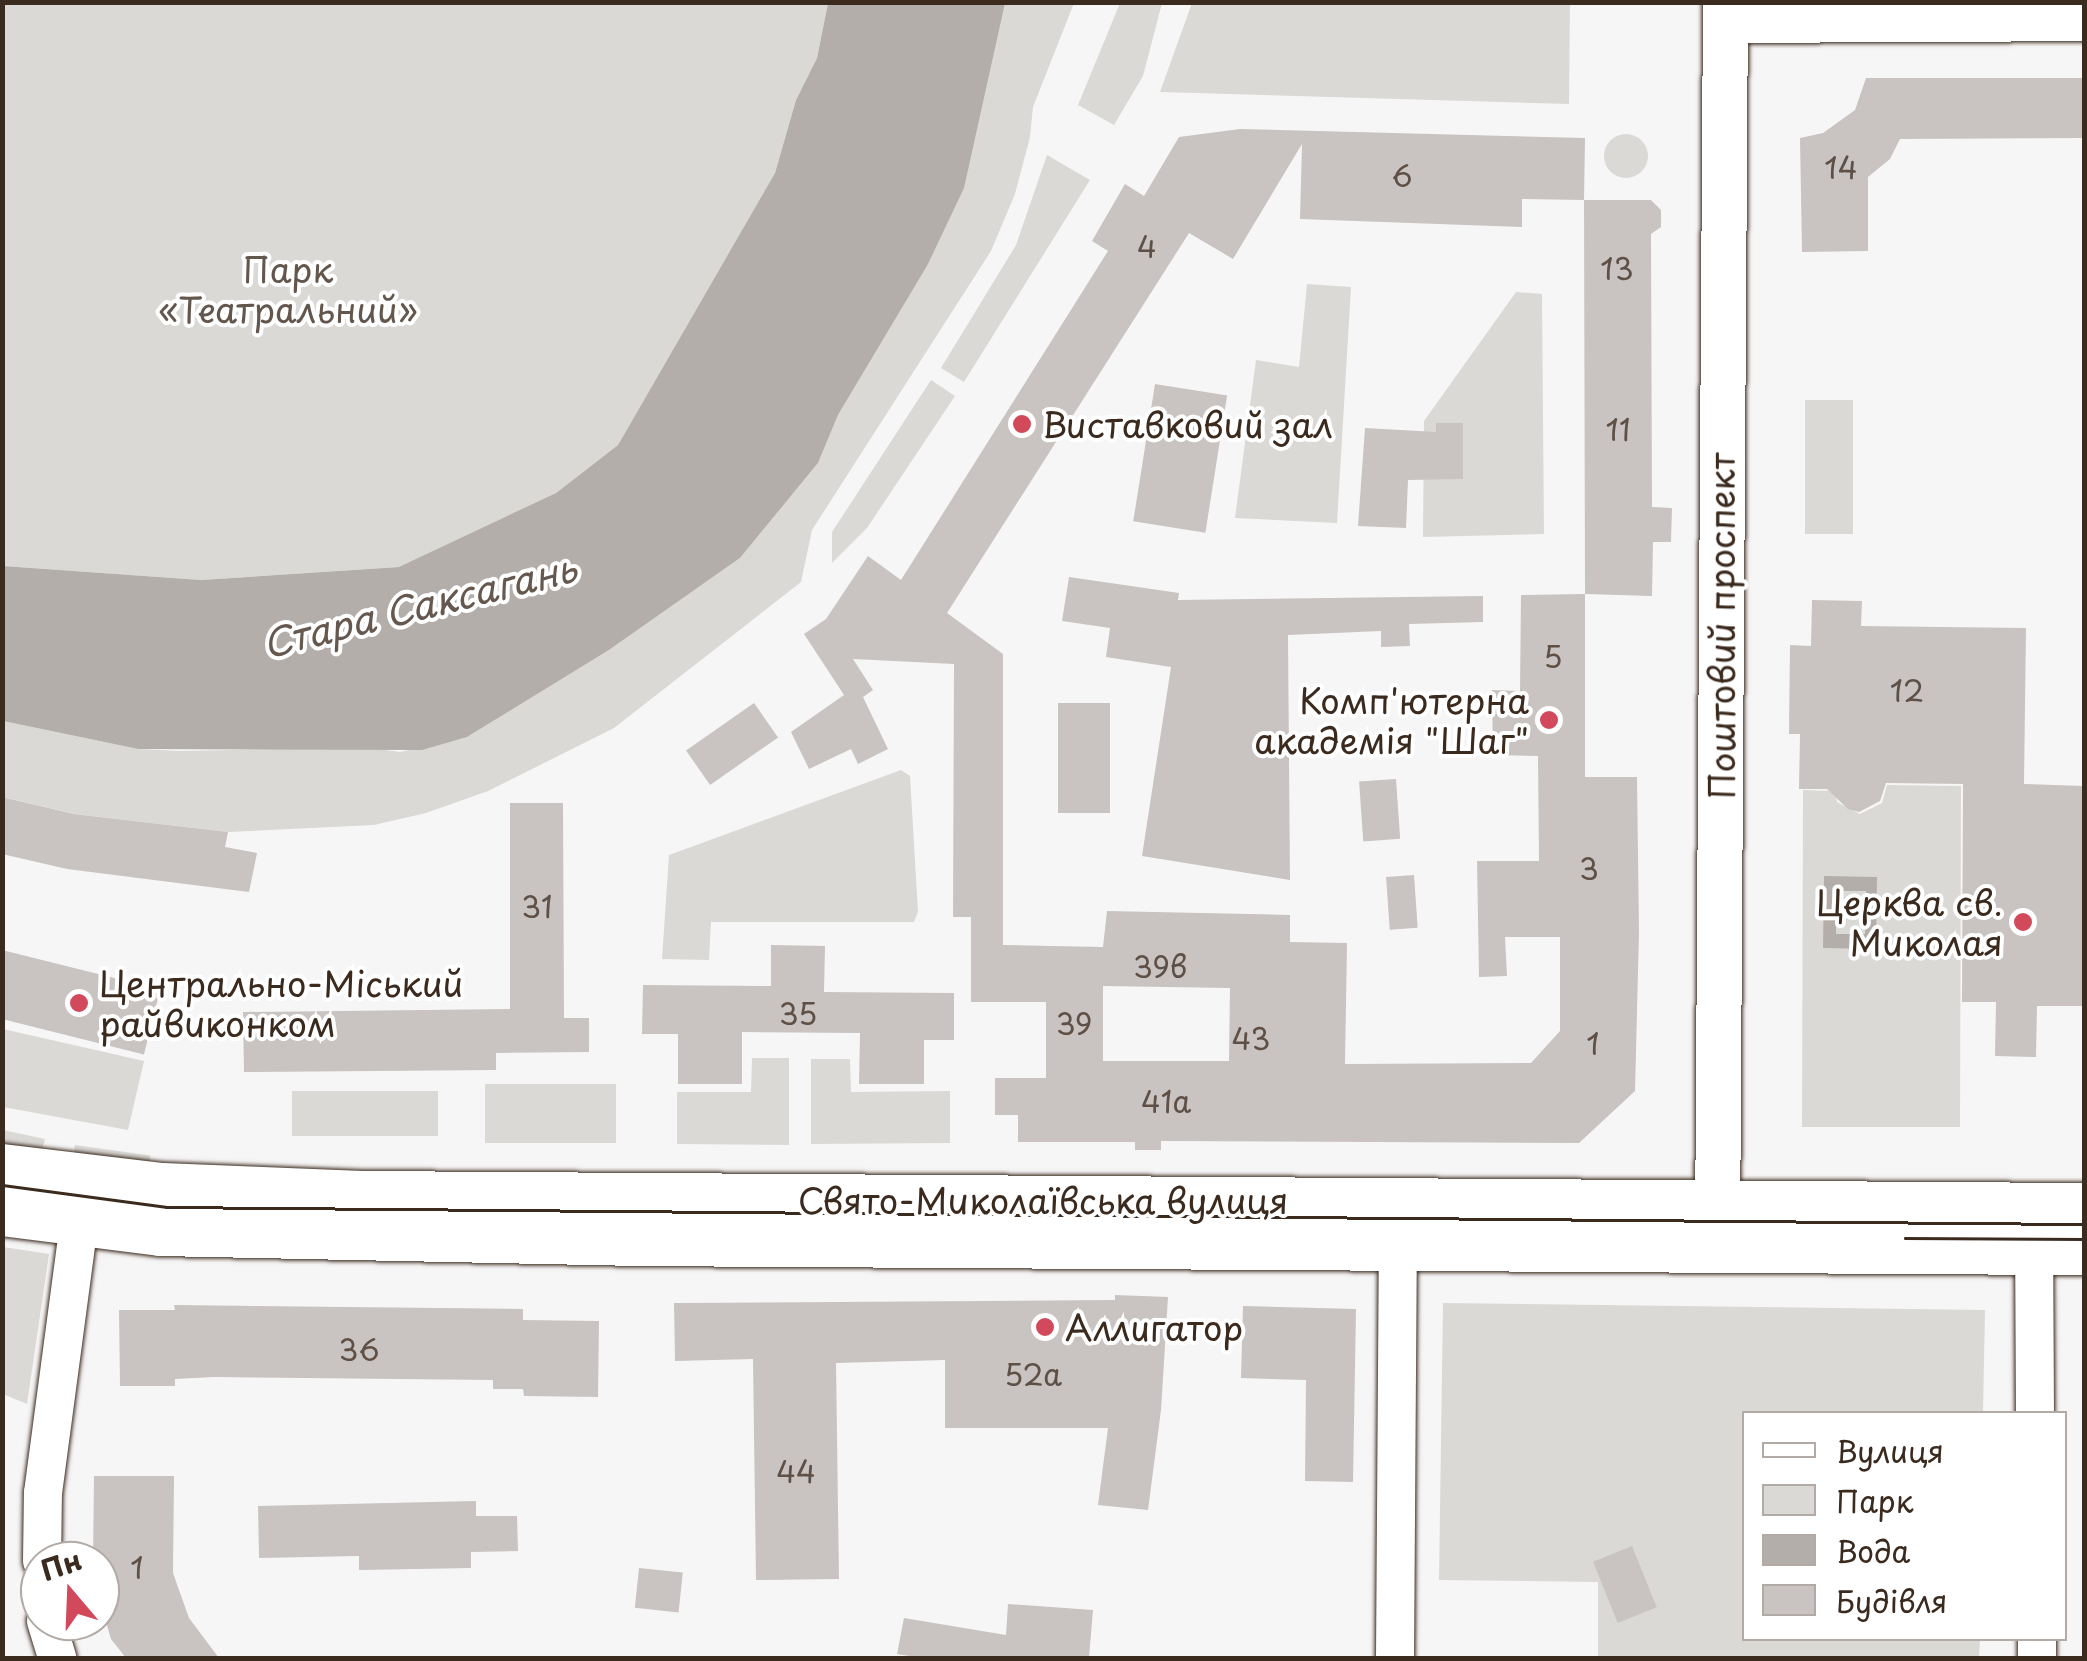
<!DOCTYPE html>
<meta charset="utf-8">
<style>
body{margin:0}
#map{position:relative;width:2087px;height:1661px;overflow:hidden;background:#f7f6f6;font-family:"Playpen Sans",sans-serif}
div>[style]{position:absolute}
.green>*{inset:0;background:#dbd9d6;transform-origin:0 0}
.round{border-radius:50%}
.water>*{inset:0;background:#b4aeaa}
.building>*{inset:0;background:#c9c3c1;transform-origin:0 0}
.roads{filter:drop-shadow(0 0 2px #3b2a1e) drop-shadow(0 0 2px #3b2a1e)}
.minor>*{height:38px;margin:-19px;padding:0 19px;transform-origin:19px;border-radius:19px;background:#fff}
.tertiary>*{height:45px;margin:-22.5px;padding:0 22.5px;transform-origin:22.5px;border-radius:22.5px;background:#fff}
.secondary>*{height:52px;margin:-26px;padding:0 26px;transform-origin:26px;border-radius:26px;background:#fff}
.tram>*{height:2.5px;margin:-1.25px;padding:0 1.25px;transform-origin:1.25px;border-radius:1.25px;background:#3b2a1e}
.dots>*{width:28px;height:28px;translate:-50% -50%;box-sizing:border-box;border:5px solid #fff;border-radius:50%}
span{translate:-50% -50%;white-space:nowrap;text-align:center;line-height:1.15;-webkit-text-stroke:8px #fff;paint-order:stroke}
.number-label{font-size:30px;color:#5e5047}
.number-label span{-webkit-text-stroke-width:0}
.park-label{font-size:35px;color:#63564c}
.poi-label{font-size:35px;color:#3b2a1e}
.left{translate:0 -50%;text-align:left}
.right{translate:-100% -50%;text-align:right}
.street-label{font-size:35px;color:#3b2a1e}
.water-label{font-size:38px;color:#65584f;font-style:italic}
.frame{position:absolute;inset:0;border:5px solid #3b2a1e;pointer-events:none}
.legend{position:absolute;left:1742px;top:1411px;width:325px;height:230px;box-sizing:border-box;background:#fff;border:2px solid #b1aaa5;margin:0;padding:12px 18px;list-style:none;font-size:30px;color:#3b2a1e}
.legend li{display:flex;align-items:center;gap:20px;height:50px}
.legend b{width:50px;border:2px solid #b1aaa5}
.north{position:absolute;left:20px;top:1541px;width:100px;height:100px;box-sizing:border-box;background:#fff;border:2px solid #b1aaa5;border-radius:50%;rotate:341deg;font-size:28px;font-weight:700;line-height:40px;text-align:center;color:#3b2a1e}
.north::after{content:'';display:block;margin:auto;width:35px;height:45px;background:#d1495b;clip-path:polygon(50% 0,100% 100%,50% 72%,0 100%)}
</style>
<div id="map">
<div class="green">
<i style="clip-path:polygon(2px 3px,828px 3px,817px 58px,796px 100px,775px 173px,618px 445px,556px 493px,417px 562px,399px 567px,201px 580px,3px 566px)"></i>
<i style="clip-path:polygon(1005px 3px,1074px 3px,1033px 107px,1030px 137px,1015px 194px,991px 251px,812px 530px,801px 582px,614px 728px,488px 791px,426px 813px,374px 825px,228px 832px,75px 814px,3px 797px,3px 721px,138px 749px,181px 751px,366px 747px,400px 752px,467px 737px,609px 650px,740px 558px,818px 463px,838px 415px,927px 266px)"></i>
<i style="clip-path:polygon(1120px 3px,1162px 3px,1143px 76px,1114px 125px,1078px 105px)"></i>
<i style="clip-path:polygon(1192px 3px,1570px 3px,1569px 104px,1160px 92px)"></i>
<i class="round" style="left:1604px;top:134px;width:44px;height:44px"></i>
<i style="clip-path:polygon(1047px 155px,1090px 180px,964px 382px,941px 368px,1016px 245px)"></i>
<i style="clip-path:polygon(1307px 284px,1351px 287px,1337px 523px,1235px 518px,1256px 360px,1299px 367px)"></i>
<i style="clip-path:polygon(1516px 292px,1542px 294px,1544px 534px,1423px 537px,1424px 421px)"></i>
<i style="clip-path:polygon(931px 380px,955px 396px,867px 528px,832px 563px,832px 532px)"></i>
<i style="left:1805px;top:400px;width:48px;height:134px"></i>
<i style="clip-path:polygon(901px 770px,910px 776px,918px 912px,914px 922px,711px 922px,709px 960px,662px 959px,669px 855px)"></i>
<i style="clip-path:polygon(1887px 785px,1961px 786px,1960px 1127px,1802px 1127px,1803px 790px,1835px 791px,1837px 802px,1860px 814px,1882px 803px)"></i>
<i style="clip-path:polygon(3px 1029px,144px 1061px,128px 1130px,3px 1107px)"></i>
<i style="clip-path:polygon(752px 1058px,789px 1058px,789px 1145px,677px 1144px,677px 1092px,751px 1092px)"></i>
<i style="clip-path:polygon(811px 1059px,850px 1059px,851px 1092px,950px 1091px,950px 1143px,811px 1144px)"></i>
<i style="left:485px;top:1084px;width:131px;height:59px"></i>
<i style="left:438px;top:1091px;width:45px;height:146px;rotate:90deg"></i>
<i style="clip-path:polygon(3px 1130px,45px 1139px,40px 1159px,3px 1150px)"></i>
<i style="left:75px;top:1145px;width:76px;height:20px;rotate:8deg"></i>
<i style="clip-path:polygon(3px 1247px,49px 1254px,27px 1404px,3px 1394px)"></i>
<i style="clip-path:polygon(1443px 1303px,1985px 1310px,1983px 1413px,1744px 1414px,1744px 1638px,1980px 1639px,1979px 1658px,1598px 1658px,1598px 1582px,1439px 1580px)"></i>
</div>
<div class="water">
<i style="clip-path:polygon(828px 3px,1005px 3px,964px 188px,927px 266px,838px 415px,818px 463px,740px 558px,609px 650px,467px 737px,422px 750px,138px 749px,3px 721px,3px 566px,201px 580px,399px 567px,556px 493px,618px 445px,775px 173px,796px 100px,817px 58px)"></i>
<i style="clip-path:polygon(evenodd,1824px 876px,1877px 877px,1876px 949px,1823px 948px,1824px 876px,1836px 891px,1866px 891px,1865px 934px,1836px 934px,1836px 891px)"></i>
</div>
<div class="building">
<i style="clip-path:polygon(1866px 78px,2084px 78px,2084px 138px,1900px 139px,1890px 159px,1868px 177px,1868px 251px,1802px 252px,1800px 138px,1823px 133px,1855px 110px)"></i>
<i style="clip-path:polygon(evenodd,1240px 129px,1585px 138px,1584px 200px,1522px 199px,1522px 227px,1300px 219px,1302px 144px,1233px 259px,1189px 233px,947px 613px,1003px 654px,1003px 945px,1103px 947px,1107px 911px,1290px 915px,1290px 942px,1347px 943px,1345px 1064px,1531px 1063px,1560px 1031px,1560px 937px,1505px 937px,1507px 976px,1479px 977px,1477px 861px,1539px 861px,1538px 756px,1493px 755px,1492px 690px,1520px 691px,1521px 595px,1585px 594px,1585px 777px,1637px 777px,1639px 932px,1635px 1091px,1579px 1143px,1161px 1141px,1161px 1150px,1135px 1150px,1135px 1142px,1018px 1142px,1018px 1115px,995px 1115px,995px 1078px,1046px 1078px,1046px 1002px,971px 1002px,971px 917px,953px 917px,954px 664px,853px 659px,873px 690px,863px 697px,888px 749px,858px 764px,851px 749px,809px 769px,791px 732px,844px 695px,804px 634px,826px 619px,868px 556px,901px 580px,1108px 251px,1092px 241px,1125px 184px,1144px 196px,1179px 137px,1240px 129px,1103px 986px,1230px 988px,1229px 1061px,1103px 1061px,1103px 986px)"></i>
<i style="clip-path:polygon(1584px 200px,1651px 200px,1661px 210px,1661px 227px,1651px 234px,1652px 507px,1672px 508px,1671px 542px,1653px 542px,1652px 596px,1585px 594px)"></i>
<i style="left:1155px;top:384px;width:73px;height:139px;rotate:9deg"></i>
<i style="clip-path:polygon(1436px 423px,1463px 423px,1463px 479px,1408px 480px,1406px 528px,1358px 526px,1365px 428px,1436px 432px)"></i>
<i style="clip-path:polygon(1069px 577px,1179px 593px,1178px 600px,1483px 596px,1483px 622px,1409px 624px,1410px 646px,1381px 647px,1381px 631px,1288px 635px,1290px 880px,1142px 856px,1171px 667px,1106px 657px,1110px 628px,1062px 621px)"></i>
<i style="clip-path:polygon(1812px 600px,1862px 601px,1861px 626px,2026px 628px,2024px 784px,2084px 786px,2082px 1006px,2037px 1006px,2036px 1057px,1995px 1056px,1996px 1002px,1962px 1002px,1963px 784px,1886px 783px,1880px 801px,1859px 812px,1848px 809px,1827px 789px,1799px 789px,1800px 734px,1789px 734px,1790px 645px,1811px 646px)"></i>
<i style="left:754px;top:703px;width:42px;height:83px;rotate:55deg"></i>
<i style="left:1058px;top:703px;width:52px;height:110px"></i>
<i style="left:1396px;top:779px;width:60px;height:37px;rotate:86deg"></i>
<i style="clip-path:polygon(2px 797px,74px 814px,228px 832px,225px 847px,257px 853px,249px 892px,67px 869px,2px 854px)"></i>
<i style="clip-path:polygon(510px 803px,563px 803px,564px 1018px,589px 1018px,589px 1052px,496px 1053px,496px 1070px,244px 1072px,243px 1012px,510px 1009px)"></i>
<i style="left:1414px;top:875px;width:53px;height:28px;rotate:86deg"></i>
<i style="clip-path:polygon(771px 945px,825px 946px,824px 992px,954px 993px,954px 1040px,924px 1040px,924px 1084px,859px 1084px,860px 1033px,742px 1032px,742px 1084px,678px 1084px,678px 1034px,642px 1034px,643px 985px,771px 986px)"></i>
<i style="left:2px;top:950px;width:163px;height:67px;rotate:14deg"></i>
<i style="clip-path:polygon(1115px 1295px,1168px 1297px,1161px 1410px,1148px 1510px,1098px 1505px,1108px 1428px,945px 1428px,945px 1360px,836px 1363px,839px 1579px,756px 1580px,753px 1359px,675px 1361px,674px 1303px,1115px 1300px)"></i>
<i style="clip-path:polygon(174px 1305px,523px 1309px,523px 1320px,599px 1321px,598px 1397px,524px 1396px,523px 1389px,493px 1389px,493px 1380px,214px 1377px,175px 1379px,175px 1386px,120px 1386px,119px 1310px,175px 1310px)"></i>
<i style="clip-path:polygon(1243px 1306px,1356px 1309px,1353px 1482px,1305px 1481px,1306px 1380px,1241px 1378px)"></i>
<i style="clip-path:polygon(94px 1476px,174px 1476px,173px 1573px,189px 1618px,219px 1658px,126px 1658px,111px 1639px,100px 1602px,100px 1561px,93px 1561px)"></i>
<i style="clip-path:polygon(476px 1501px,476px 1516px,517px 1516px,518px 1551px,471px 1552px,471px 1568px,359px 1570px,359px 1556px,259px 1558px,258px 1506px)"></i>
<i style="left:1632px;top:1546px;width:66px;height:42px;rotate:68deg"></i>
<i style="left:639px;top:1568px;width:44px;height:40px;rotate:6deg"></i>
<i style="clip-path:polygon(1008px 1604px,1093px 1610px,1089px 1658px,922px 1658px,897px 1654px,904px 1618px,1006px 1635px)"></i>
</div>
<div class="roads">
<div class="minor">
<i style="left:2034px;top:1226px;width:188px;rotate:89.7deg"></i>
<i style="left:42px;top:1561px;width:68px;rotate:-89.2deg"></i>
<i style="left:43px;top:1493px;width:301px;rotate:-82.4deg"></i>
<i style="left:46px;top:1621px;width:39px;rotate:73deg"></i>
<i style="left:2037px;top:1638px;width:20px;rotate:90deg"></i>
<i style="left:1395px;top:1658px;width:438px;rotate:-89.6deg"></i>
</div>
<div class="tertiary">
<i style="left:1725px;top:20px;width:359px;rotate:-0.3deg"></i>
<i style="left:1717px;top:1240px;width:1238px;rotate:-89.63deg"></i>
</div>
<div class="secondary">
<i style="left:2px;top:1170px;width:161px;rotate:6.8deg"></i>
<i style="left:162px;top:1189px;width:200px;rotate:2.3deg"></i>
<i style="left:362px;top:1197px;width:1722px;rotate:0.4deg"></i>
<i style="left:2px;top:1210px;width:160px;rotate:7.2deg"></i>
<i style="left:161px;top:1230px;width:473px;rotate:1.2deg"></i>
<i style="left:634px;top:1240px;width:1450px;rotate:0.36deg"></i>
</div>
</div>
<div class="tram">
<i style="left:2px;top:1185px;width:165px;rotate:7.6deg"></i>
<i style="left:166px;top:1207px;width:1918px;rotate:0.51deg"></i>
<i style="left:1905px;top:1238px;width:179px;rotate:0.3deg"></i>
</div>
<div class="dots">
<i style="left:1022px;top:424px;background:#d1495b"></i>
<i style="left:1549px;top:720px;background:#d1495b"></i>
<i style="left:2023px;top:922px;background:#d1495b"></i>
<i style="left:79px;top:1003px;background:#d1495b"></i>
<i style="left:1045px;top:1327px;background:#d1495b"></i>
</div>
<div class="number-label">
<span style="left:1841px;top:167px">14</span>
<span style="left:1402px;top:175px">6</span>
<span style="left:1147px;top:246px">4</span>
<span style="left:1617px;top:268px">13</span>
<span style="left:1618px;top:429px">11</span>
<span style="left:1553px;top:656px">5</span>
<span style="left:1907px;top:690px">12</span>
<span style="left:1589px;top:868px">3</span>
<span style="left:537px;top:906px">31</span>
<span style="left:1160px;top:966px">39в</span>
<span style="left:798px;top:1013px">35</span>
<span style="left:1074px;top:1023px">39</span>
<span style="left:1251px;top:1038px">43</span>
<span style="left:1593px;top:1043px">1</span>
<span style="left:1166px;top:1101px">41а</span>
<span style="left:359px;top:1349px">36</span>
<span style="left:1033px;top:1374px">52а</span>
<span style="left:796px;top:1471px">44</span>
<span style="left:137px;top:1567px">1</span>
</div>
<div class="park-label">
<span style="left:288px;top:289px">Парк<br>«Театральний»</span>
</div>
<div class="poi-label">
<span class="left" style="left:1042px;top:424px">Виставковий зал</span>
<span class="right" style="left:1529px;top:720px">Комп'ютерна<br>академія "Шаг"</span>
<span class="right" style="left:2003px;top:922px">Церква св.<br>Миколая</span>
<span class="left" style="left:99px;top:1003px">Центрально-Міський<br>райвиконком</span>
<span class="left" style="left:1065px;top:1327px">Аллигатор</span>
</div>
<div class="street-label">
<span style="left:1721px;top:626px;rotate:-90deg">Поштовий проспект</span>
<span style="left:1043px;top:1200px">Свято-Миколаївська вулиця</span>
</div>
<div class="water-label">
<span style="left:419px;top:605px;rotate:-14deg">Стара Саксагань</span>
</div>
<div class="frame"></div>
<ul class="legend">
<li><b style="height:12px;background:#fff"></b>Вулиця</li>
<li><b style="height:28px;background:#dbd9d6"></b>Парк</li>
<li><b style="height:28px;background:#b4aeaa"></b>Вода</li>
<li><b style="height:28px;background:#c9c3c1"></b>Будівля</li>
</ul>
<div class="north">Пн</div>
</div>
